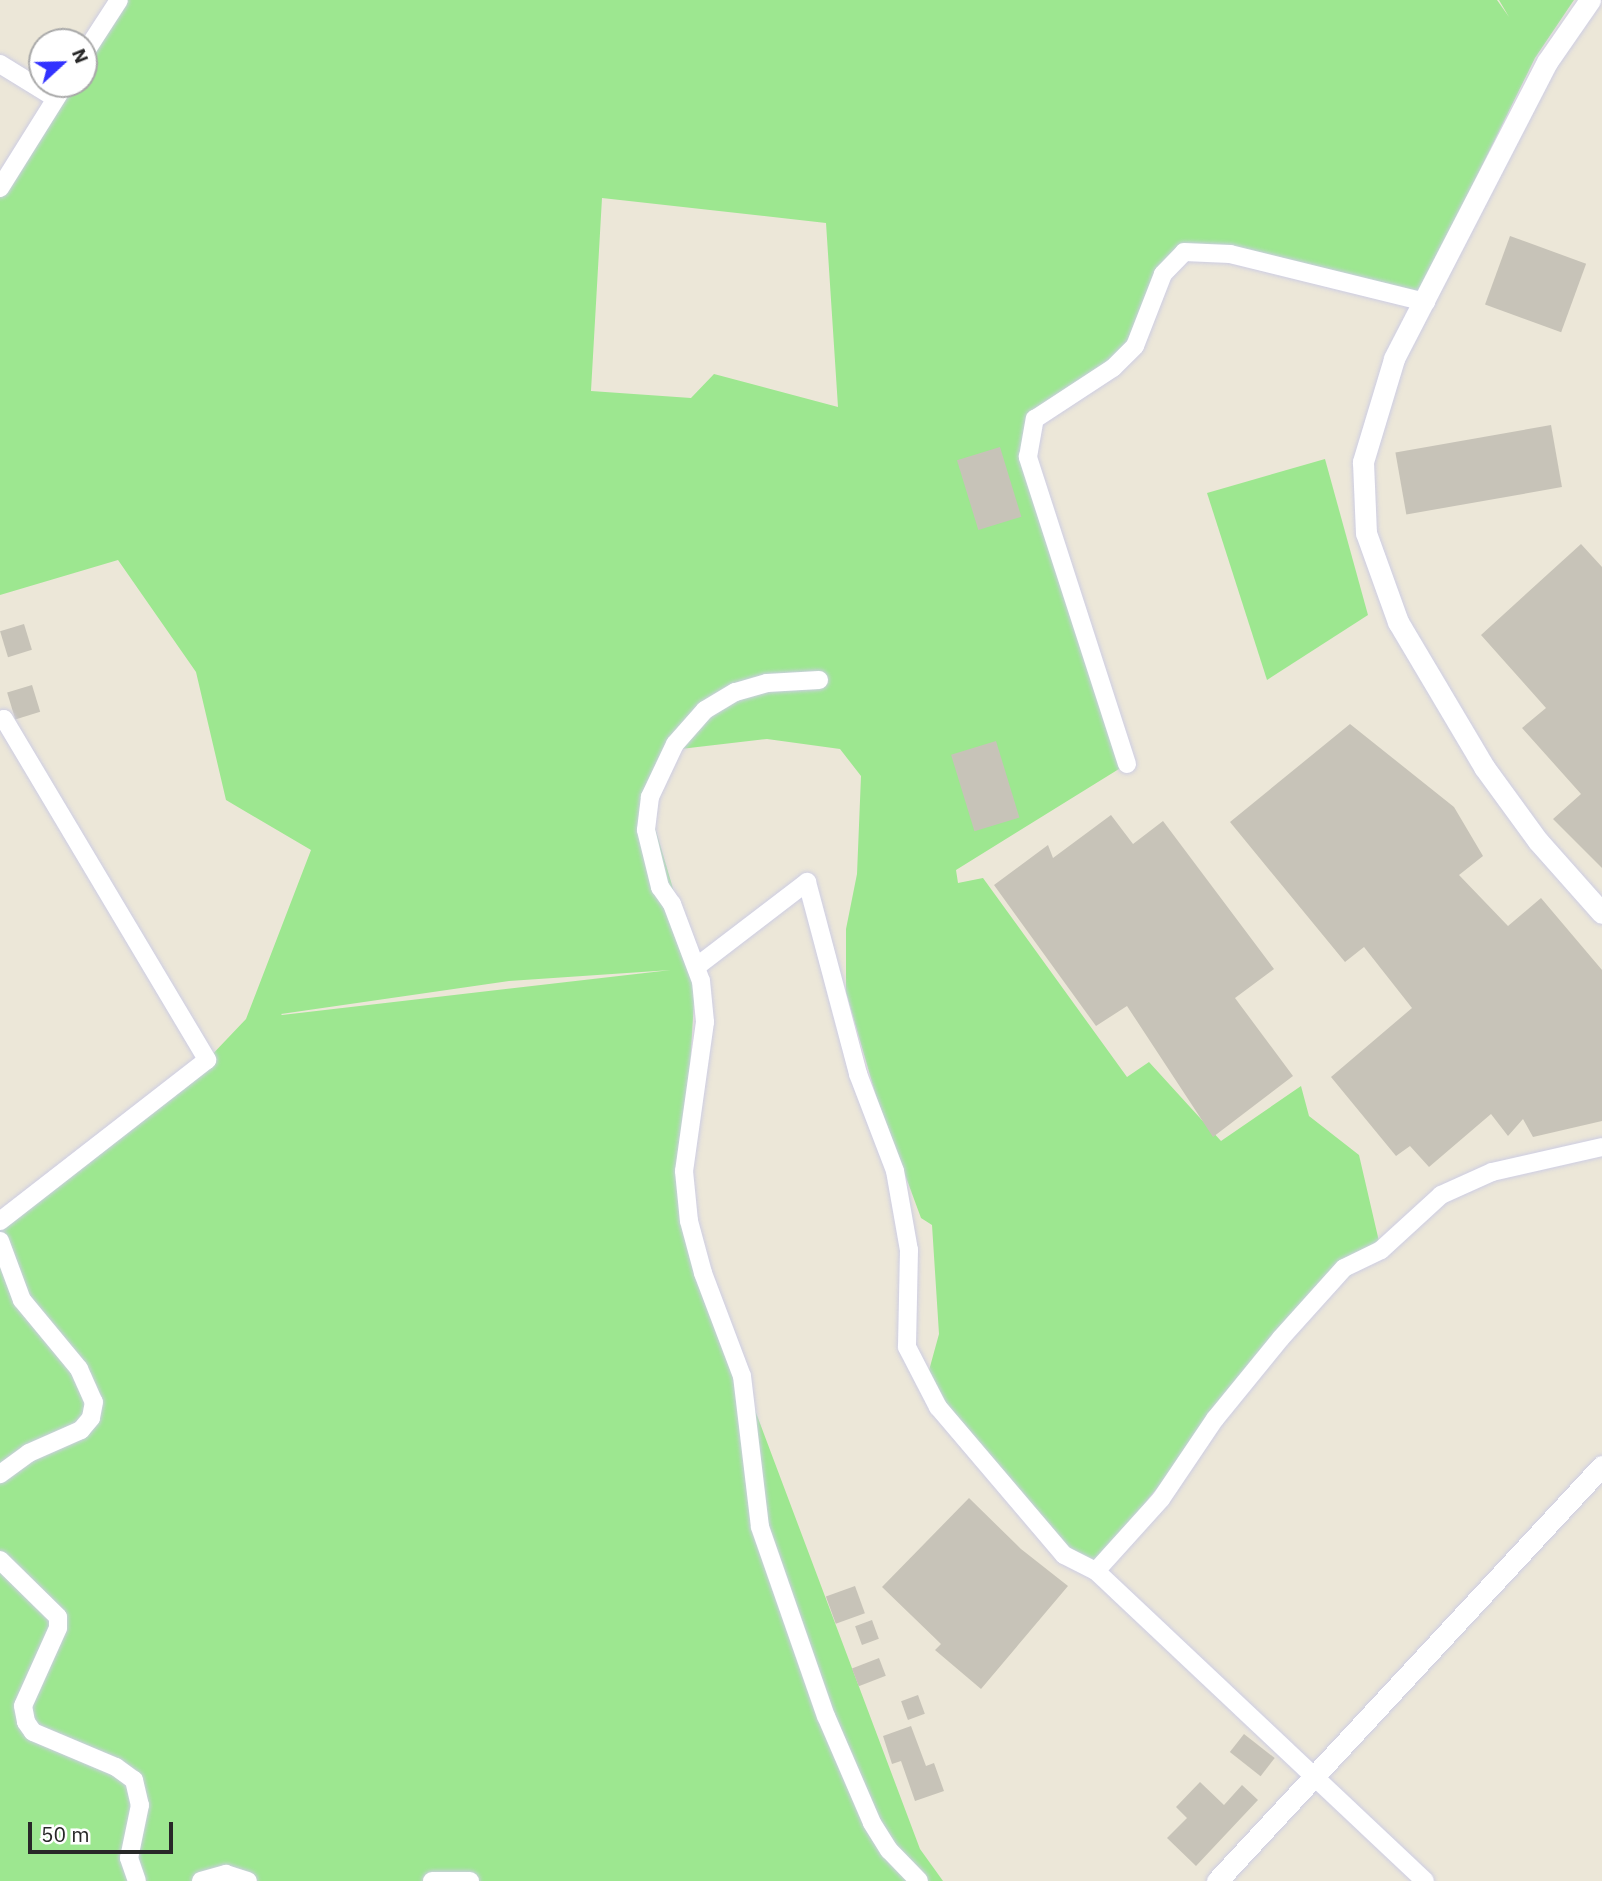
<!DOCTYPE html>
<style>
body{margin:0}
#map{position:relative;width:1602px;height:1881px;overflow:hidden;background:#ece7d8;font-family:"IBM Plex Sans",sans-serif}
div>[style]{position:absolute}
.green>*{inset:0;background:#9de790}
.building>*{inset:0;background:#c7c3b8;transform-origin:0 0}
.roads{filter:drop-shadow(0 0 2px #cdcde3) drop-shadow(0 0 2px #cdcde3)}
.minor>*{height:18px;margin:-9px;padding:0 9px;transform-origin:9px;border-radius:9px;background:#fff}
.tertiary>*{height:21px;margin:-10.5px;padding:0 10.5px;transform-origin:10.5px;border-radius:10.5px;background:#fff}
span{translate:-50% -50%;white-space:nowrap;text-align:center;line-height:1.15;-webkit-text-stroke:5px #fff;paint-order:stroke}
.north{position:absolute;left:28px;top:28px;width:70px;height:70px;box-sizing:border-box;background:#fff;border:2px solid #a9a9a9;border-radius:50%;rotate:68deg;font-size:19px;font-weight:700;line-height:28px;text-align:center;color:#282828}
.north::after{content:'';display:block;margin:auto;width:24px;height:32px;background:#3232ff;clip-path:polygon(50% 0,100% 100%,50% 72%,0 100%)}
.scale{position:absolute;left:28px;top:1822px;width:145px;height:32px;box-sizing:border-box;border:4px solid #282828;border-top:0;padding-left:9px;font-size:21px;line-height:24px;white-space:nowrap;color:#282828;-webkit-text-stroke:5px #fff;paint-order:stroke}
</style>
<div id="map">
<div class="green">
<i style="clip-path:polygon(evenodd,119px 0,1497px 0,1509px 17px,1499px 0,1574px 0,1535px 58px,1419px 294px,1184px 252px,1113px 368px,1030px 434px,1127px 764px,956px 870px,958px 883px,983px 878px,1127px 1077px,1149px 1062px,1221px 1141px,1301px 1086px,1309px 1116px,1359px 1155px,1381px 1250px,1299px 1318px,1149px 1498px,1096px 1571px,1054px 1544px,925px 1385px,939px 1334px,932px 1225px,921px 1218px,876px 1096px,846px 992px,846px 929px,857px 874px,861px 776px,840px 749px,767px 739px,672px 750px,649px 807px,696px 967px,684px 1171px,723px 1325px,920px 1849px,943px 1881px,0 1881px,0 1219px,207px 1060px,246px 1019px,311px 850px,226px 800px,196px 672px,118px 560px,0 595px,0 188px,65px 84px,84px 84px,84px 54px,119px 0,602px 198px,826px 223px,838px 407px,714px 374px,691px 398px,591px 391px,602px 198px,119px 0,671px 970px,282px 1015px,281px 1014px,509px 981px,671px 970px)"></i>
<i style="clip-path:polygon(1325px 459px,1368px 615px,1267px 680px,1207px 493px)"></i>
</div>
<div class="building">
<i style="left:1510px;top:236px;width:81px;height:73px;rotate:20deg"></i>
<i style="left:1551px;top:425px;width:63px;height:158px;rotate:80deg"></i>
<i style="left:1000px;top:447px;width:73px;height:45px;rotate:73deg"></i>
<i style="clip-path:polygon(1581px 544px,1602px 567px,1602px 868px,1553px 819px,1581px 794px,1522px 728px,1546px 708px,1481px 635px)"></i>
<i style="left:24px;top:624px;width:27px;height:25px;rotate:73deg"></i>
<i style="left:32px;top:685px;width:28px;height:26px;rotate:73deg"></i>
<i style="clip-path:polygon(1350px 724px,1454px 807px,1483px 856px,1459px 875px,1508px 926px,1541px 898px,1602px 970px,1602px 1121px,1533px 1137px,1523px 1119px,1508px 1136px,1491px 1114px,1429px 1167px,1410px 1146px,1396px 1156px,1331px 1077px,1412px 1008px,1364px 947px,1345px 962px,1230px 822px)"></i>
<i style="left:996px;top:741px;width:80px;height:47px;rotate:73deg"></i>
<i style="clip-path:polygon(1111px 815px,1133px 844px,1163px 821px,1274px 969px,1235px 998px,1293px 1076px,1213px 1137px,1127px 1006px,1096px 1026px,994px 885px,1048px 845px,1053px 858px)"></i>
<i style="clip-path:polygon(969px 1498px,1021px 1549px,1068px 1586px,981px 1689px,935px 1650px,941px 1644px,882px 1587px)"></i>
<i style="left:855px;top:1586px;width:29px;height:31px;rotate:70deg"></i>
<i style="left:872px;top:1620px;width:20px;height:18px;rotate:70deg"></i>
<i style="left:879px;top:1658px;width:19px;height:29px;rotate:69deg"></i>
<i style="left:918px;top:1695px;width:20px;height:18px;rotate:70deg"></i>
<i style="clip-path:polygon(911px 1726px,926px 1766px,934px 1763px,944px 1791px,915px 1801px,901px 1761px,892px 1764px,883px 1736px)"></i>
<i style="left:1244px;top:1734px;width:39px;height:23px;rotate:38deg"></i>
<i style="clip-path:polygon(1200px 1782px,1224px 1805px,1242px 1785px,1258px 1800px,1196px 1866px,1167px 1838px,1187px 1818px,1176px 1807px)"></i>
</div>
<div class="roads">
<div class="minor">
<i style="left:84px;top:54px;width:64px;rotate:-57.1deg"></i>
<i style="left:0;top:64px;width:65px;rotate:31.7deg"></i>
<i style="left:0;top:188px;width:123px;rotate:-58deg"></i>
<i style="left:819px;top:680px;width:52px;rotate:176.7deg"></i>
<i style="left:767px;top:683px;width:33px;rotate:164deg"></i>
<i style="left:735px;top:692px;width:35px;rotate:149deg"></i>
<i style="left:705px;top:710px;width:45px;rotate:131.4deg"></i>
<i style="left:675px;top:744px;width:59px;rotate:115.3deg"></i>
<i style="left:650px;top:797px;width:33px;rotate:97deg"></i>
<i style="left:646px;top:830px;width:59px;rotate:76.2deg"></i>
<i style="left:660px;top:887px;width:21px;rotate:55deg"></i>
<i style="left:672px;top:904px;width:82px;rotate:69.4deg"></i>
<i style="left:701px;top:981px;width:41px;rotate:84.4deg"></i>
<i style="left:705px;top:1022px;width:150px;rotate:98deg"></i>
<i style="left:684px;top:1171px;width:50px;rotate:84.3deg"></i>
<i style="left:689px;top:1221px;width:54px;rotate:74.9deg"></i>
<i style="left:703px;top:1273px;width:110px;rotate:69.3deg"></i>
<i style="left:742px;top:1376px;width:152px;rotate:83.2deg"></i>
<i style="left:760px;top:1527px;width:200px;rotate:70.8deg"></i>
<i style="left:826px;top:1716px;width:116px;rotate:66.7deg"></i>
<i style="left:872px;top:1823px;width:32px;rotate:58deg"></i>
<i style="left:889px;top:1850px;width:43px;rotate:45.9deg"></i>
<i style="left:0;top:721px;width:4px;rotate:-27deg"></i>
<i style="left:4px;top:719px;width:397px;rotate:59.2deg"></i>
<i style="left:207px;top:1060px;width:262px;rotate:142.1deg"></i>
<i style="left:1127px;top:764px;width:323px;rotate:-107.9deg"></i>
<i style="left:1028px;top:457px;width:39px;rotate:-80deg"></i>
<i style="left:1035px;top:419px;width:93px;rotate:-33.2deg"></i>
<i style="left:1113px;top:368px;width:31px;rotate:-45deg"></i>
<i style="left:1135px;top:346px;width:77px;rotate:-68.7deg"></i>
<i style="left:1163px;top:274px;width:30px;rotate:-46deg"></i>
<i style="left:1184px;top:252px;width:46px;rotate:2.5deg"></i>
<i style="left:1230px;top:254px;width:202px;rotate:13.8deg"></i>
<i style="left:696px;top:967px;width:140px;rotate:-37.4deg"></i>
<i style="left:807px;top:882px;width:199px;rotate:75.1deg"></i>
<i style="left:858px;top:1074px;width:104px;rotate:69.1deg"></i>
<i style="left:895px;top:1171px;width:80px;rotate:80deg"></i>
<i style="left:909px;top:1250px;width:97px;rotate:91.2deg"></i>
<i style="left:907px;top:1347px;width:68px;rotate:62.7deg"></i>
<i style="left:938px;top:1407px;width:194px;rotate:49.6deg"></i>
<i style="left:1064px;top:1555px;width:36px;rotate:27deg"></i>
<i style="left:1096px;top:1571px;width:452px;rotate:43.3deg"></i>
<i style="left:0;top:1241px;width:63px;rotate:69.6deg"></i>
<i style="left:22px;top:1300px;width:89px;rotate:50.4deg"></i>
<i style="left:79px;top:1369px;width:36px;rotate:66deg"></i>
<i style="left:94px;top:1402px;width:16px;rotate:101deg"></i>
<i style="left:91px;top:1418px;width:16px;rotate:130deg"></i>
<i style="left:81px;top:1430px;width:57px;rotate:156.1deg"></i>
<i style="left:29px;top:1453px;width:36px;rotate:144deg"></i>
<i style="left:0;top:1560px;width:81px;rotate:44.5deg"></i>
<i style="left:58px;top:1617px;width:11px;rotate:90deg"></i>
<i style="left:58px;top:1628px;width:85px;rotate:114.2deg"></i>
<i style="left:23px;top:1706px;width:16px;rotate:79deg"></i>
<i style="left:26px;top:1722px;width:12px;rotate:55deg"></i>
<i style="left:33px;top:1732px;width:90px;rotate:22.9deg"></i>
<i style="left:116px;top:1767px;width:22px;rotate:36deg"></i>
<i style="left:134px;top:1780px;width:26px;rotate:77deg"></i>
<i style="left:140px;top:1805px;width:54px;rotate:101.7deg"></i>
<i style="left:129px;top:1858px;width:24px;rotate:71deg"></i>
<i style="left:1096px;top:1571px;width:97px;rotate:-47.9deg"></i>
<i style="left:1161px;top:1499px;width:97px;rotate:-56deg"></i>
<i style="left:1215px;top:1419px;width:104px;rotate:-50.8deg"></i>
<i style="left:1281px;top:1338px;width:94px;rotate:-48deg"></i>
<i style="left:1344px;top:1268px;width:41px;rotate:-25.9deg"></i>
<i style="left:1381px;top:1250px;width:81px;rotate:-42.5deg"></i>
<i style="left:1441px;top:1195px;width:56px;rotate:-24.3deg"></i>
<i style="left:1492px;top:1172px;width:113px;rotate:-12.8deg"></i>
<i style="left:201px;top:1881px;width:26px;rotate:-16deg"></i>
<i style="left:226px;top:1874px;width:23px;rotate:18deg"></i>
<i style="left:432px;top:1881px;width:38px"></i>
</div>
<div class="tertiary">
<i style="left:1590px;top:0;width:75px;rotate:124.7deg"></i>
<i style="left:1547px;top:62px;width:334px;rotate:117.3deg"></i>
<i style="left:1394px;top:359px;width:108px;rotate:106.8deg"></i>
<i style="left:1363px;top:462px;width:71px;rotate:87.6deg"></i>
<i style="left:1366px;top:533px;width:95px;rotate:70.2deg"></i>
<i style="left:1398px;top:622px;width:169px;rotate:59.3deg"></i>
<i style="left:1484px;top:767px;width:92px;rotate:53.9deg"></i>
<i style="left:1538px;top:841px;width:96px;rotate:48.4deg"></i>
<i style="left:1217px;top:1881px;width:566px;rotate:-47.15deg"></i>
</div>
</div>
<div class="north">N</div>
<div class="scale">50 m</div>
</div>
